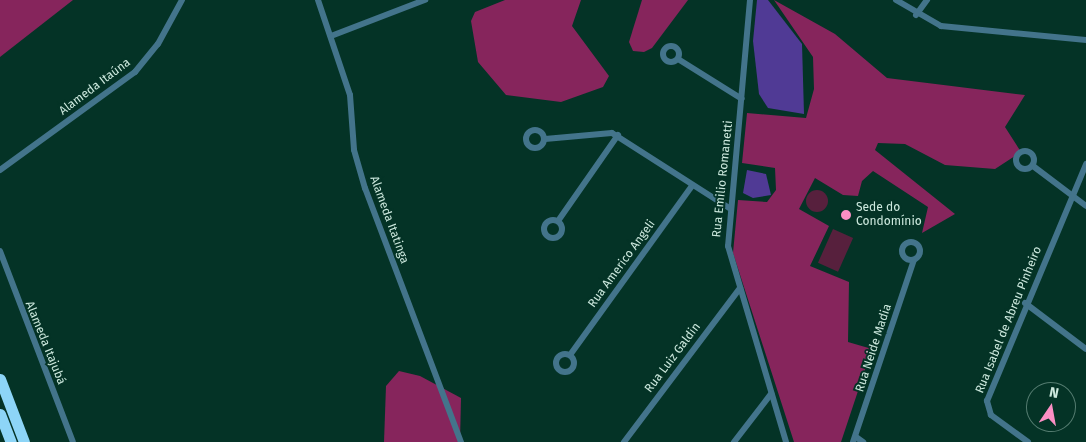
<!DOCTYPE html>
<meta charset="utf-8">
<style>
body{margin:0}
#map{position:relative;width:1086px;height:442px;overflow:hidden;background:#043326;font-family:"Fira Sans",sans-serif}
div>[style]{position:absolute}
.green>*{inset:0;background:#57203d;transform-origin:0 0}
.round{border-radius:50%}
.forest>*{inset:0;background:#86255c}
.water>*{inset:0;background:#503a95}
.street>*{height:6px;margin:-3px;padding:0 3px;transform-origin:3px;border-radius:3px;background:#43748b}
.street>.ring{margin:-3px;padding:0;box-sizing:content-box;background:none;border:6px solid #43748b;border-radius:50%}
.highway>*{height:11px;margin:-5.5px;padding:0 5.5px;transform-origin:5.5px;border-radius:5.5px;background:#8dd5f7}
.dots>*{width:14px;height:14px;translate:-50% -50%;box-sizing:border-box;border:2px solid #043326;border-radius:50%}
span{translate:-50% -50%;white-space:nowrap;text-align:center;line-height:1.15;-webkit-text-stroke:4px #043326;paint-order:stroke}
.street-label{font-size:12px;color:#cde9de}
.poi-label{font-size:12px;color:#cde9de}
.left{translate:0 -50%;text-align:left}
.north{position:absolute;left:1026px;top:382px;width:50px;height:50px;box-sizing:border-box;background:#043326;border:1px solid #547c70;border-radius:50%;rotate:12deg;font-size:14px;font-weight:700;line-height:20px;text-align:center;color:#cde9de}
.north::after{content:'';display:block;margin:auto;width:18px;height:22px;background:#fb8fc4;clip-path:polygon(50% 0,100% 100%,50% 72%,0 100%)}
</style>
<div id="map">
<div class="green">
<i class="round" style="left:806px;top:190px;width:22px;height:22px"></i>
<i style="left:833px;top:229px;width:22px;height:37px;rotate:24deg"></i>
</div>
<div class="forest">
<i style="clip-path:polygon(0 0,73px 0,0 57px)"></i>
<i style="clip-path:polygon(505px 0,581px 0,572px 26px,609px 76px,603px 87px,561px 102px,506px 95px,478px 62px,471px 21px,475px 12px)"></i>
<i style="clip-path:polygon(642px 0,688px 0,652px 48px,644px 52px,633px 51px,629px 42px)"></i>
<i style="clip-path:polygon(774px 0,835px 34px,887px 78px,1025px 95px,1005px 127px,1021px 152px,995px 169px,945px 165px,905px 144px,878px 143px,875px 150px,955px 214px,922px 233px,928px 207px,873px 171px,862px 181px,858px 196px,843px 195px,815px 178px,799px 209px,829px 226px,810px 266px,849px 282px,848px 342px,872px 349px,841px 442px,794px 442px,733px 253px,738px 200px,767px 202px,776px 190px,775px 168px,742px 163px,747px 113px,806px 118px,814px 89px,813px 57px)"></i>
<i style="clip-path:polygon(399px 371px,420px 376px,461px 398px,460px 442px,384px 442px,386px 386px)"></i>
</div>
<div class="water">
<i style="clip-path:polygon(757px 0,768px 0,802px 44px,804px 114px,768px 108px,759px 94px,753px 41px)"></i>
<i style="clip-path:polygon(747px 170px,766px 174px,771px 195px,753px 198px,743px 193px)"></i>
</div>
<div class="street">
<i style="left:318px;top:0;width:100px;rotate:71.4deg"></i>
<i style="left:350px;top:95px;width:55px;rotate:85.8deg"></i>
<i style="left:354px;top:150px;width:40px;rotate:74deg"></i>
<i style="left:365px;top:188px;width:272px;rotate:69.3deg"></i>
<i style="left:750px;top:0;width:247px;rotate:95.1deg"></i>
<i style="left:728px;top:246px;width:204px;rotate:73.5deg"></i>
<i style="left:896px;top:0;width:52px;rotate:30deg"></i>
<i style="left:941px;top:26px;width:146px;rotate:5.5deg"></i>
<i style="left:916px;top:15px;width:19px;rotate:-54deg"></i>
<i style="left:331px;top:36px;width:101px;rotate:-21deg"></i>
<i class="ring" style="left:663px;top:46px;width:10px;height:10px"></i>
<i style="left:678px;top:59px;width:75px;rotate:32deg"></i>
<i class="ring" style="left:526px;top:130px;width:12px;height:12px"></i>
<i style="left:545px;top:139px;width:67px;rotate:-5.1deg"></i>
<i style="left:612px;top:133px;width:141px;rotate:32.6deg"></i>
<i class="ring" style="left:1016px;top:151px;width:12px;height:12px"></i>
<i style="left:1033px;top:166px;width:66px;rotate:37deg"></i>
<i style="left:0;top:170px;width:167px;rotate:-36deg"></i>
<i style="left:135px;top:72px;width:36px;rotate:-51deg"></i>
<i style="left:158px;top:44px;width:50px;rotate:-61.4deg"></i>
<i class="ring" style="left:544px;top:220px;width:12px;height:12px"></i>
<i style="left:558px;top:221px;width:105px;rotate:-55.1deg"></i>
<i class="ring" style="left:902px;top:242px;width:12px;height:12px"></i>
<i style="left:0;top:251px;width:204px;rotate:69.1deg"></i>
<i style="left:1025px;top:303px;width:76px;rotate:37deg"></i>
<i class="ring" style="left:556px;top:354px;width:12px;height:12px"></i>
<i style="left:570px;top:355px;width:208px;rotate:-54.2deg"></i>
<i style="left:856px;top:437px;width:9px;rotate:36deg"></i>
<i style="left:624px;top:442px;width:193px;rotate:-53deg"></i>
<i style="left:734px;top:442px;width:61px;rotate:-52.4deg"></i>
<i style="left:853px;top:442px;width:192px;rotate:-71.5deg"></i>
<i style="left:1028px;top:442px;width:46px;rotate:-143.9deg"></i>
<i style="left:991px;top:415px;width:15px;rotate:-106deg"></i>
<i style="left:987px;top:401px;width:257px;rotate:-67.3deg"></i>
</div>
<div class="highway">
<i style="left:0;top:379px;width:67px;rotate:69.1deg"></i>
<i style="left:0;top:414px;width:30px;rotate:69deg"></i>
</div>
<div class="dots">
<i style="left:846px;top:215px;background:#fb8fc4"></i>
</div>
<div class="street-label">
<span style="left:95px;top:87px;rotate:-37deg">Alameda Itaúna</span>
<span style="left:723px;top:179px;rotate:-84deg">Rua Emilio Romanetti</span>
<span style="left:389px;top:220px;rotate:70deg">Alameda Itatinga</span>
<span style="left:622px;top:264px;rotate:-54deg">Rua Americo Angeli</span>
<span style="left:1009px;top:320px;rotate:-68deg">Rua Isabel de Abreu Pinheiro</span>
<span style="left:45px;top:343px;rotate:68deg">Alameda Itajubá</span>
<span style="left:874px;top:348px;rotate:-72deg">Rua Neide Madia</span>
<span style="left:673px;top:358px;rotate:-53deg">Rua Luiz Galdin</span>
</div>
<div class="poi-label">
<span class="left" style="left:856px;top:215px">Sede do<br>Condomínio</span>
</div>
<div class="north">N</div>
</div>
